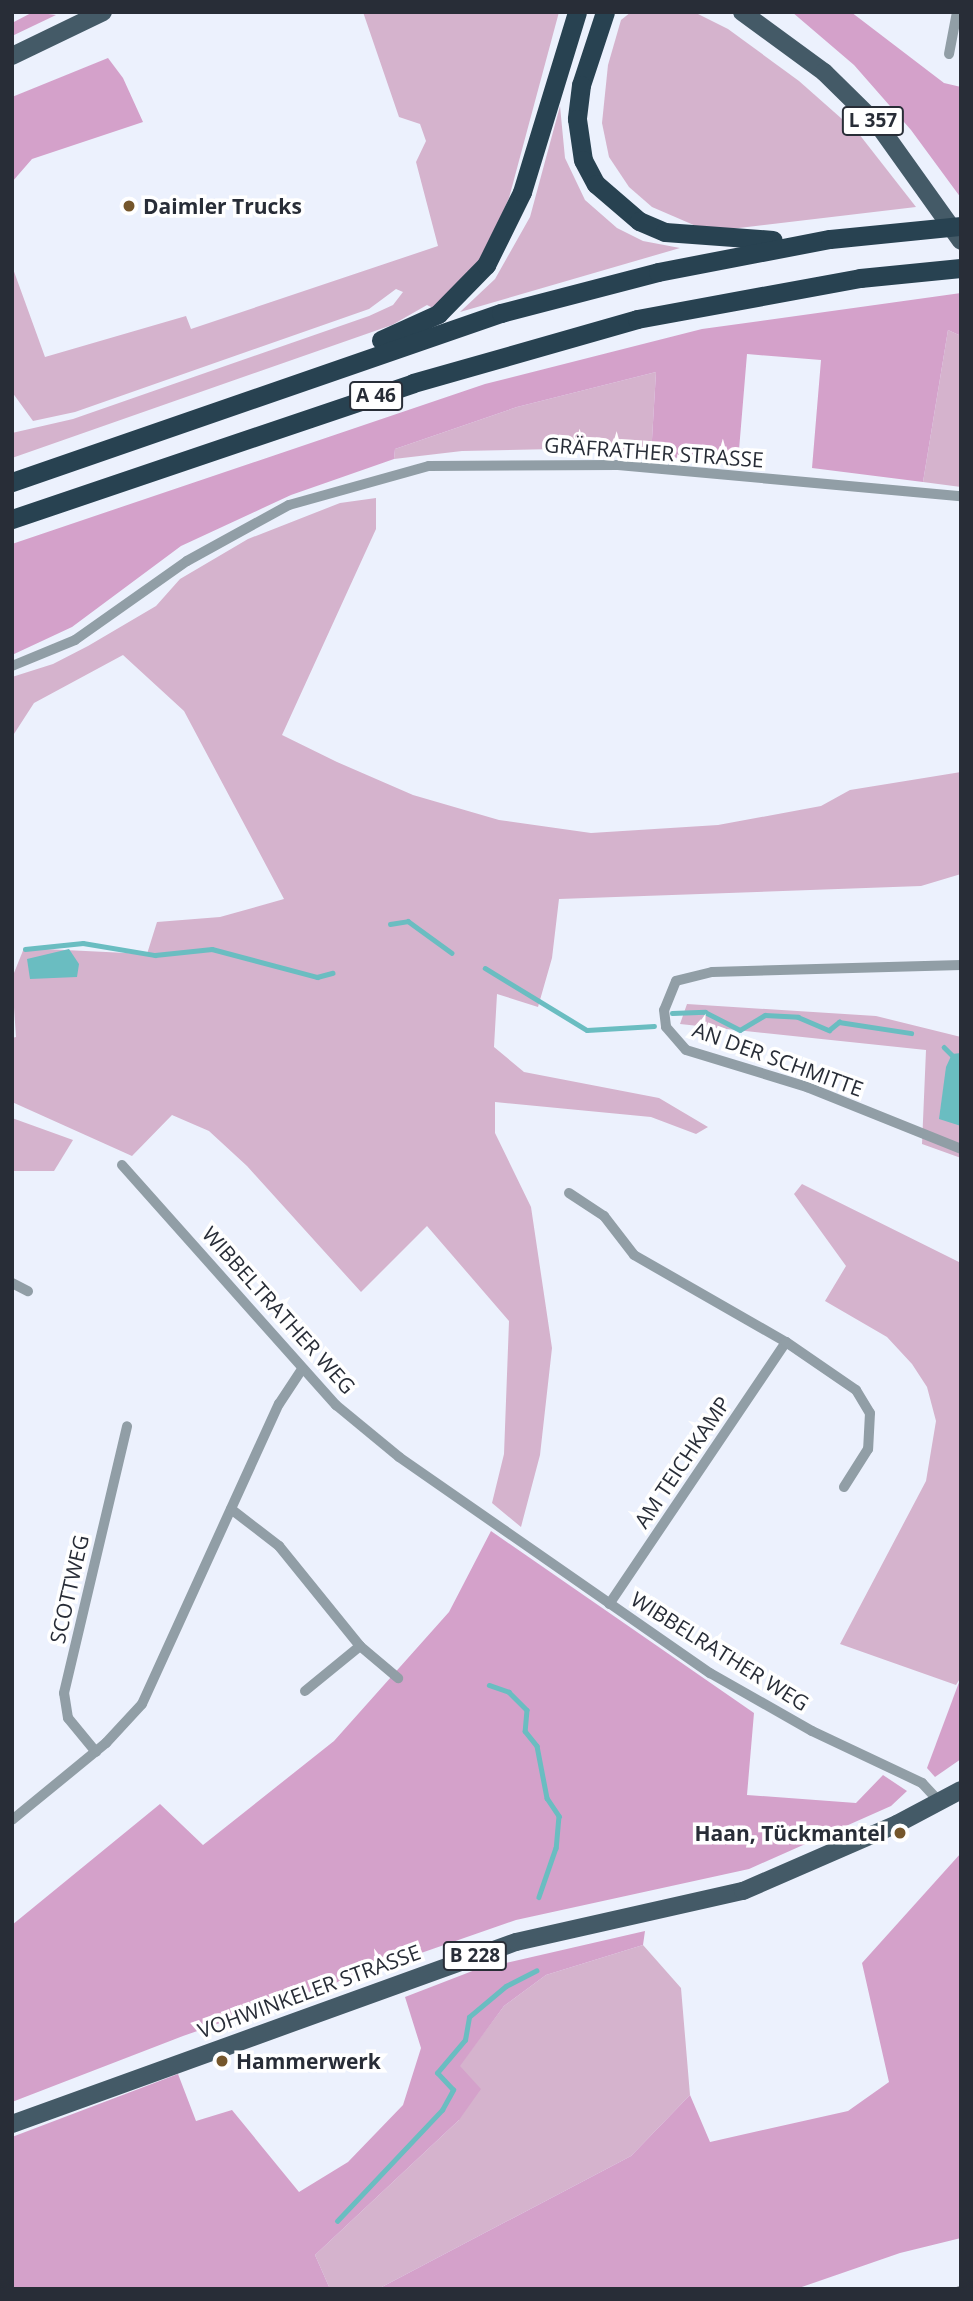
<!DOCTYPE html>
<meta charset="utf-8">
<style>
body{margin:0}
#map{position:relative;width:973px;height:2301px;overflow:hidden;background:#ecf1fd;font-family:"Open Sans",sans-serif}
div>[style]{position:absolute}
.green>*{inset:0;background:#d5b3cd}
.forest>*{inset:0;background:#d4a1ca}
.water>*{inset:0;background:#6abdc1}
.stream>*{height:4.5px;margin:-2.25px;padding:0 2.25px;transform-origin:2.25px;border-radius:2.25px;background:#6abdc1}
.street>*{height:10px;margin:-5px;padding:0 5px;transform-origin:5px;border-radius:5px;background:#919ea6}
.primary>*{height:18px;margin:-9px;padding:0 9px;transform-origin:9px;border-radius:9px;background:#445a67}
.highway>*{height:19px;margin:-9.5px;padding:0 9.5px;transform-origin:9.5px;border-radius:9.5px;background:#284251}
.rail>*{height:4.5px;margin-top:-2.25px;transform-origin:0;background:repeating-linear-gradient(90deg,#5c616b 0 3.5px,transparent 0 10.5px)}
.dots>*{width:19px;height:19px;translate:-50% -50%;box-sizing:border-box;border:4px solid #fff;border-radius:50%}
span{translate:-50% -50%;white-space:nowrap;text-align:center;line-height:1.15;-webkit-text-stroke:7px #fff;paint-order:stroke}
.shield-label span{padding:2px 5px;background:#fff;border:2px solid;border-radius:5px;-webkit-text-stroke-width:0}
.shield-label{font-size:19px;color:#282d37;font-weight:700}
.poi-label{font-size:21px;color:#282d37;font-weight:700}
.left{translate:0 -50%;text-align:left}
.right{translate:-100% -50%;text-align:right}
.street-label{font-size:21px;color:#282d37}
.frame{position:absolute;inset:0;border:14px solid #282d37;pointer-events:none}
</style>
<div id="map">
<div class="green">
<i style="clip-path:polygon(363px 12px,559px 12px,509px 198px,484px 255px,433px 308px,427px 305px,392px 325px,12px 458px,12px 433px,73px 419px,369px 316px,393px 305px,403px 292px,396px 289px,369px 309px,75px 412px,33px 421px,12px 392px,12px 266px,45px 357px,186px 316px,191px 329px,438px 246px,416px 162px,426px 141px,420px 124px,399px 117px)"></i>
<i style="clip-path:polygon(631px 12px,694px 12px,728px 29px,799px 81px,859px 134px,916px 207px,722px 230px,696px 226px,652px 207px,629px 187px,609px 157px,602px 123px,608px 65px,621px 20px)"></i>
<i style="clip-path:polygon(560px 106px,565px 158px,585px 200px,617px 228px,643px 241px,680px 248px,460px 312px,495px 279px,530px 217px)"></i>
<i style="clip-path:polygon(948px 330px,961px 336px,961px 487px,923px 482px)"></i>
<i style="clip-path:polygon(656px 372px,651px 456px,555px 449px,462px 451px,394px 459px,395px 449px,517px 407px)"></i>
<i style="clip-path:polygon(376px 498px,376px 529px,282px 735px,337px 762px,413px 795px,499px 820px,591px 833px,718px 825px,821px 806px,850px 790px,961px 772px,961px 874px,921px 886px,559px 899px,552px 958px,538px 1007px,497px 994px,494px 1047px,524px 1072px,659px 1098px,708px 1127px,696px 1134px,651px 1117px,495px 1102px,495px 1133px,531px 1207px,552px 1348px,540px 1455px,521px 1527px,492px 1503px,504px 1454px,509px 1321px,427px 1226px,361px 1292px,247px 1166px,209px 1131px,172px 1115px,132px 1156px,12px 1102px,12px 1038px,16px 1037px,12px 978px,24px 948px,147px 954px,157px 922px,220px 917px,284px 899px,184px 711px,123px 655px,34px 703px,12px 737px,12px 677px,53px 664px,88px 646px,156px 606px,180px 579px,248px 539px,340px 503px)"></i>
<i style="clip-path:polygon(687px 1004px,876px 1016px,961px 1037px,961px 1158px,922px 1144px,926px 1050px,680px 1024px)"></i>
<i style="clip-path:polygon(12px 1118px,73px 1140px,54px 1171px,12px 1171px)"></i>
<i style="clip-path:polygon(802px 1184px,961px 1263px,961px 1677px,956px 1685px,840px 1644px,926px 1481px,936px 1421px,927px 1387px,912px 1364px,887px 1337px,825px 1301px,846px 1266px,794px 1194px)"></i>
<i style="clip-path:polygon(643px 1945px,681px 1988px,690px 2095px,631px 2156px,378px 2289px,330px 2289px,315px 2255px,459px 2120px,459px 2066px,504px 2006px,546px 1975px)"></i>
</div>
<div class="forest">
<i style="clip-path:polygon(33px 12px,56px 15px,12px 36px,12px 23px)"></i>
<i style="clip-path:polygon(792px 12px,851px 12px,944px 83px,961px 87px,961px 198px,911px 130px,854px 65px)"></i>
<i style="clip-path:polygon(108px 58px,123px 78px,143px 122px,32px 159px,12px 182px,12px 97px)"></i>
<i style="clip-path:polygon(961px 293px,961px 336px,948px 330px,923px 482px,812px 468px,821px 360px,747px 354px,738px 462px,651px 456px,656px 372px,517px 407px,395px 449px,394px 459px,291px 495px,181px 546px,72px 627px,12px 655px,12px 544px,485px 384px,702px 329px)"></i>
<i style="clip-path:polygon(491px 1531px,754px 1713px,747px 1795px,856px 1803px,883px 1775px,907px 1791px,891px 1806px,749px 1869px,516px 1920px,183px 2036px,12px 2102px,12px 1925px,160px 1804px,203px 1845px,334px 1741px,449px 1612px)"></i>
<i style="clip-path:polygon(961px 1677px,961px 1759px,935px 1777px,927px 1768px)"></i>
<i style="clip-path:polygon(961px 1853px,961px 2238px,900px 2253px,796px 2289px,378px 2289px,631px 2156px,690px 2095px,710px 2142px,848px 2111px,889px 2082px,862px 1963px)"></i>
<i style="clip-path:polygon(645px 1931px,643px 1945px,546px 1975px,504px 2006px,460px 2066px,481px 2089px,459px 2120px,315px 2255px,330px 2289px,12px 2289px,12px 2137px,178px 2074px,196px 2121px,232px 2110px,299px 2192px,348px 2162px,403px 2105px,421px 2048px,405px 1997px,475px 1970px)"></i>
</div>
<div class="water">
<i style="clip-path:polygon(69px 949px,79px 964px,77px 977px,30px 979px,27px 959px)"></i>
<i style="clip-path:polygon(961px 1053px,961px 1126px,939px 1119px,946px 1067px,952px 1054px)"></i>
</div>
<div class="stream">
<i style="left:390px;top:924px;width:18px;rotate:-9deg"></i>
<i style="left:408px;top:921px;width:54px;rotate:36deg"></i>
<i style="left:25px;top:949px;width:58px;rotate:-5.9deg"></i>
<i style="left:83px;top:943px;width:73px;rotate:9.5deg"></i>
<i style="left:155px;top:955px;width:57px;rotate:-6deg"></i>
<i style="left:212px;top:949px;width:109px;rotate:14.9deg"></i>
<i style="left:317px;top:977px;width:16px;rotate:-15deg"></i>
<i style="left:485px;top:968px;width:119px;rotate:31.3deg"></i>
<i style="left:587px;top:1030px;width:67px;rotate:-3.4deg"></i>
<i style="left:672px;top:1013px;width:33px;rotate:-2deg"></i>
<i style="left:705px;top:1012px;width:39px;rotate:27deg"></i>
<i style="left:740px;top:1030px;width:29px;rotate:-31deg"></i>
<i style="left:765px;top:1015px;width:33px;rotate:3deg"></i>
<i style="left:798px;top:1017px;width:34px;rotate:23deg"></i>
<i style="left:829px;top:1030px;width:13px;rotate:-39deg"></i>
<i style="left:839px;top:1022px;width:73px;rotate:8.7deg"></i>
<i style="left:944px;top:1047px;width:24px;rotate:45deg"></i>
<i style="left:489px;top:1685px;width:21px;rotate:19deg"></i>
<i style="left:509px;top:1692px;width:25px;rotate:45deg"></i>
<i style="left:527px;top:1710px;width:21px;rotate:95deg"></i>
<i style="left:525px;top:1731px;width:19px;rotate:51deg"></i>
<i style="left:537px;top:1746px;width:53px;rotate:79.1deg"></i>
<i style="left:547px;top:1798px;width:22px;rotate:56deg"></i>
<i style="left:559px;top:1816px;width:32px;rotate:95deg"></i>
<i style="left:556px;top:1848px;width:52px;rotate:109.1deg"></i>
<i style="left:337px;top:2221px;width:153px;rotate:-46.6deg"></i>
<i style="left:442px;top:2110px;width:23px;rotate:-61deg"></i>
<i style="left:453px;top:2090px;width:23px;rotate:-133deg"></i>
<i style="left:437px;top:2073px;width:43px;rotate:-49.7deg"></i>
<i style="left:465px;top:2040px;width:23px;rotate:-80deg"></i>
<i style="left:469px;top:2017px;width:48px;rotate:-40deg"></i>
<i style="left:506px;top:1986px;width:34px;rotate:-27deg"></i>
</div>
<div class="street">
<i style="left:949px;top:54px;width:43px;rotate:-79.2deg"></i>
<i style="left:12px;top:666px;width:68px;rotate:-22.4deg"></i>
<i style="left:75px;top:640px;width:137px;rotate:-35.2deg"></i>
<i style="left:187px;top:561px;width:116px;rotate:-28.8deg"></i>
<i style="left:289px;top:505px;width:145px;rotate:-15.6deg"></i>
<i style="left:429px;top:466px;width:189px;rotate:-0.3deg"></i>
<i style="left:618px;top:465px;width:344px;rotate:5.2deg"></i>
<i style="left:961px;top:965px;width:249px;rotate:178.4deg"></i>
<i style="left:712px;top:972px;width:37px;rotate:166deg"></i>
<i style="left:676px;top:981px;width:31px;rotate:112deg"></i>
<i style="left:664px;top:1010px;width:17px;rotate:83deg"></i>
<i style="left:666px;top:1027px;width:30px;rotate:49deg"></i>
<i style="left:686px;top:1050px;width:127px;rotate:17deg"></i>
<i style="left:807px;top:1087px;width:166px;rotate:21.9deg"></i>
<i style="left:122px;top:1165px;width:322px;rotate:48.3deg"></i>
<i style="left:336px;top:1405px;width:82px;rotate:39.5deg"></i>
<i style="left:399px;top:1457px;width:379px;rotate:34.8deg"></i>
<i style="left:710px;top:1673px;width:117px;rotate:29.6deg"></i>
<i style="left:812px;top:1731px;width:122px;rotate:25.3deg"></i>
<i style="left:922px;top:1783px;width:26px;rotate:47deg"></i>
<i style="left:569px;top:1193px;width:42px;rotate:33.3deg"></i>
<i style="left:604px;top:1216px;width:49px;rotate:52.4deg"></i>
<i style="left:634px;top:1255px;width:175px;rotate:29.8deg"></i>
<i style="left:786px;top:1342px;width:316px;rotate:124deg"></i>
<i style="left:12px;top:1283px;width:18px;rotate:27deg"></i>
<i style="left:786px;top:1342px;width:85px;rotate:34.4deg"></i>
<i style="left:856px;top:1390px;width:27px;rotate:59deg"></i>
<i style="left:870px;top:1413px;width:36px;rotate:93deg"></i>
<i style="left:868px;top:1449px;width:45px;rotate:122.3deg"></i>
<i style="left:231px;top:1509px;width:61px;rotate:37.6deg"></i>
<i style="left:279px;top:1546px;width:129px;rotate:51deg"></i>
<i style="left:360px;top:1646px;width:50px;rotate:40.1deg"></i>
<i style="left:305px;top:1691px;width:71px;rotate:-39.3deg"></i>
<i style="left:96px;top:1752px;width:44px;rotate:-129.5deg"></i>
<i style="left:68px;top:1718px;width:25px;rotate:-99deg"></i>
<i style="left:64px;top:1693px;width:274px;rotate:-76.7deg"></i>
<i style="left:12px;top:1820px;width:122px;rotate:-39.3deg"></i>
<i style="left:106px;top:1743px;width:53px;rotate:-47.3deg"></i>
<i style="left:142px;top:1704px;width:330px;rotate:-65.5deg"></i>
<i style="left:279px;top:1404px;width:42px;rotate:-56.7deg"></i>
</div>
<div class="primary">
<i style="left:742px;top:12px;width:102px;rotate:36.2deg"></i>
<i style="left:824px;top:72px;width:77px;rotate:44.5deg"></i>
<i style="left:879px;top:126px;width:141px;rotate:54.5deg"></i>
<i style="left:12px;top:56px;width:101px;rotate:-25.8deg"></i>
<i style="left:12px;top:2124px;width:536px;rotate:-19.86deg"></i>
<i style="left:516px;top:1942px;width:233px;rotate:-12.7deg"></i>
<i style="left:743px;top:1891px;width:168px;rotate:-23.5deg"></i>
<i style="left:897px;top:1824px;width:72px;rotate:-28deg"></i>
</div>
<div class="highway">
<i style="left:605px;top:12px;width:77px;rotate:108.2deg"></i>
<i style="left:581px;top:85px;width:34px;rotate:97deg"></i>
<i style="left:577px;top:119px;width:41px;rotate:81.7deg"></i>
<i style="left:583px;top:160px;width:27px;rotate:62deg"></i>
<i style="left:596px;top:184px;width:57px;rotate:40.7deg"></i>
<i style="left:639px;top:221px;width:28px;rotate:23deg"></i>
<i style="left:665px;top:232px;width:108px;rotate:4.2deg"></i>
<i style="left:381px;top:340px;width:63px;rotate:-24.5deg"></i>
<i style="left:438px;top:314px;width:69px;rotate:-45.6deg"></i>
<i style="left:486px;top:265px;width:81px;rotate:-63.7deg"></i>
<i style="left:522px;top:192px;width:188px;rotate:-73deg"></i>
<i style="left:12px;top:482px;width:517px;rotate:-19.07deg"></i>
<i style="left:501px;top:313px;width:162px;rotate:-14.6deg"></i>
<i style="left:658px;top:272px;width:175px;rotate:-10.9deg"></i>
<i style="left:830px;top:239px;width:132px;rotate:-5.7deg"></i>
<i style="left:12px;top:519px;width:423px;rotate:-18.7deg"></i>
<i style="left:413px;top:383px;width:233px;rotate:-15.9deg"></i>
<i style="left:637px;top:319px;width:227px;rotate:-10.4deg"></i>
<i style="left:860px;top:278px;width:101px;rotate:-5.7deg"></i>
</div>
<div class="rail">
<i style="left:957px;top:2289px;width:4px;rotate:-14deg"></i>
</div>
<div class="dots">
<i style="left:129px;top:206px;background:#75562b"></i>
<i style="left:900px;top:1833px;background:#75562b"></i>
<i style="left:222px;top:2061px;background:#75562b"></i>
</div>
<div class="shield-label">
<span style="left:873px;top:121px">L 357</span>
<span style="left:376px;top:396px">A 46</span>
<span style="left:475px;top:1956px">B 228</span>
</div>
<div class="poi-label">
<span class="left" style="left:143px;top:206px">Daimler Trucks</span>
<span class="right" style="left:886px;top:1833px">Haan, Tückmantel</span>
<span class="left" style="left:236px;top:2061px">Hammerwerk</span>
</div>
<div class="street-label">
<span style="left:654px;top:452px;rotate:4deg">GRÄFRATHER STRASSE</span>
<span style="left:778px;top:1059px;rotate:20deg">AN DER SCHMITTE</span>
<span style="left:279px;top:1310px;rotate:48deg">WIBBELTRATHER WEG</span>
<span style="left:682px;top:1462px;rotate:-56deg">AM TEICHKAMP</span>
<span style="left:69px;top:1589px;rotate:-77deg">SCOTTWEG</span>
<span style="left:720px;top:1651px;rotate:32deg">WIBBELRATHER WEG</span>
<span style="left:309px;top:1991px;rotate:-20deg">VOHWINKELER STRASSE</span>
</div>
<div class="frame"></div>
</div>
